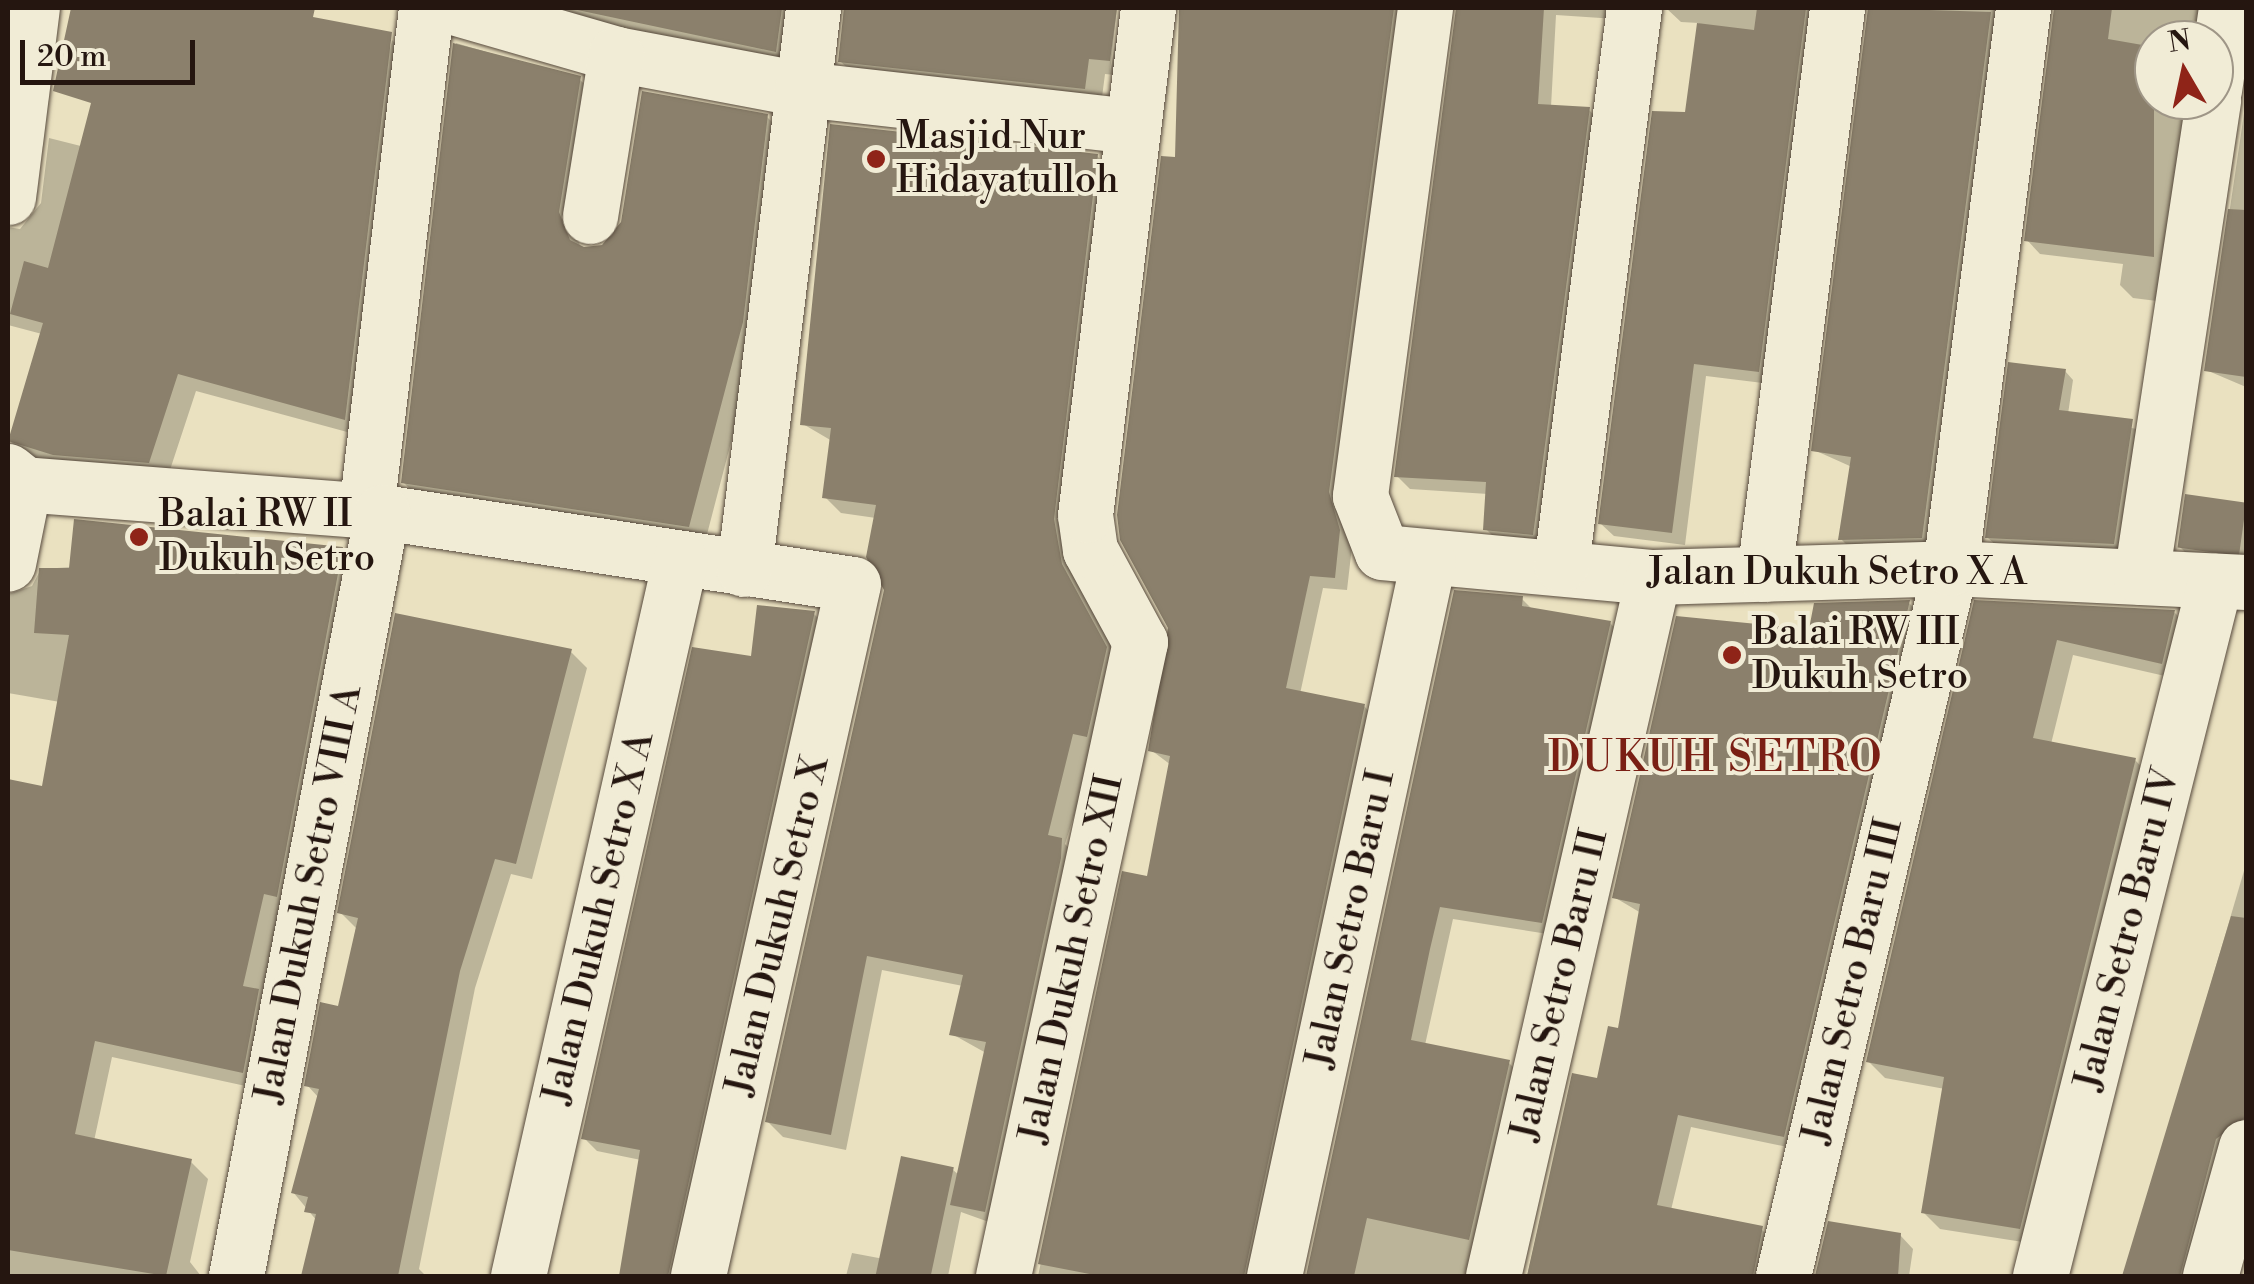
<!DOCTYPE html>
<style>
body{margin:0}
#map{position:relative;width:2254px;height:1284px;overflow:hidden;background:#eae1c0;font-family:"Libre Bodoni",serif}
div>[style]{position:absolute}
.shadow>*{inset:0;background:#0003}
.building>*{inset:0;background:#8b806c;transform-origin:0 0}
.roads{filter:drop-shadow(0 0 2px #56493c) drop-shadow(0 0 2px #56493c)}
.street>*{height:55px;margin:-27.5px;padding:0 27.5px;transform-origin:27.5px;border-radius:27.5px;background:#f1ecd6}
.dots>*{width:28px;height:28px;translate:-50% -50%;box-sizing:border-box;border:5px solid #f1ecd6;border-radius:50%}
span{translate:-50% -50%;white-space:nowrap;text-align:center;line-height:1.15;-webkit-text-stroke:8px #f1ecd6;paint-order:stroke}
.poi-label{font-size:38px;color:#251610}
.left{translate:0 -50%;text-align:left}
.street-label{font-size:38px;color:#251610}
.quarter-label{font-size:42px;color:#7a1f14;letter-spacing:2.5px}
.frame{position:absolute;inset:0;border:10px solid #251610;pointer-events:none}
.north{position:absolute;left:2134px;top:20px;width:100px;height:100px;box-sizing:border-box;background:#f1ecd6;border:2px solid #9f9687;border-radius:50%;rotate:351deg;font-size:28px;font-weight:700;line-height:40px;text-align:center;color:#251610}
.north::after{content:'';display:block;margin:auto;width:35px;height:45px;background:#8f2418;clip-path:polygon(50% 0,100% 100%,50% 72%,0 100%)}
.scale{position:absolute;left:20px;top:40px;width:175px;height:45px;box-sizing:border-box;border:5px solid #251610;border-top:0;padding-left:12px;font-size:30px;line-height:35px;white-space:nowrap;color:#251610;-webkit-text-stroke:8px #f1ecd6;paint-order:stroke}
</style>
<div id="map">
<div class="shadow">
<i style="clip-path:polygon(98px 8px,226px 8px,390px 49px,392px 40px,408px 56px,362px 436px,196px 391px,167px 479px,27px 458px,9px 440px,42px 334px,8px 325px,8px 227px,20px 229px,41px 203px,49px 138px,188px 173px,79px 77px)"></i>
<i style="clip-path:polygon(532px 8px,803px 8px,792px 68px)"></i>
<i style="clip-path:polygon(844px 8px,1117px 8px,1110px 73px,1122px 8px,1126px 76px,1105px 74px,1101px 105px,857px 77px,840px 61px)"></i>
<i style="clip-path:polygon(1180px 8px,1414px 8px,1347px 590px,1323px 588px,1300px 694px,1364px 706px,1377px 720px,1261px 1276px,1038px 1276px,1124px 874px,1149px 879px,1171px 765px,1151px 750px,1170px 628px)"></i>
<i style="clip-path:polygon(1458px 8px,1620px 8px,1616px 19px,1556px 15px,1551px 107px,1588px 109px,1602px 123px,1546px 547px,1499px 542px,1486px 529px,1488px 494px,1410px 489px,1397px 476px)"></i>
<i style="clip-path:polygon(1666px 8px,1826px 8px,1771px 384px,1706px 376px,1685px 545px,1614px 536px,1600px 523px,1687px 115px,1699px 23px,1681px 22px)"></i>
<i style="clip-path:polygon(1869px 8px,2010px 8px,1935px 550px,1854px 552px,1841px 539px,1852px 467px,1814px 450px)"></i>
<i style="clip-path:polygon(2056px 8px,2215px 8px,2204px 40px,2154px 40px,2154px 100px,2195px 100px,2165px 302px,2133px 298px,2120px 285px,2123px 264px,2040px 254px,2027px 240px)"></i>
<i style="clip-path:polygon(456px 43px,579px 79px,596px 95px,574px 230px,581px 248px,603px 247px,767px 117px,783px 133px,758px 339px,705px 542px,419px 498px,403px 482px)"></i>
<i style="clip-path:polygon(2246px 100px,2246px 387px,2206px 370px)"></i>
<i style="clip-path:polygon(1097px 156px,1113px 172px,1069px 536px,1122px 665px,1065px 844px,1077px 856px,1000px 1226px,961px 1212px,948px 1276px,846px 1276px,852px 1253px,884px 1259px,953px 1170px,959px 1175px,986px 1053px,952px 1034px,963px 986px,882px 970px,846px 1150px,783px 1137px,767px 1121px,886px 589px,876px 518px,841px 513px,825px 497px,832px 441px,803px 424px)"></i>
<i style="clip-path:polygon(2065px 371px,2073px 380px,2068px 414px,2141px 430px,2122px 552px,1997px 546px,1988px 538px)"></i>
<i style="clip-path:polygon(2187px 497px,2246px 506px,2246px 566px,2193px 560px,2180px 547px)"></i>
<i style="clip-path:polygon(342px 550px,360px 567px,262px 995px,276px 1009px,260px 1089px,112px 1057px,94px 1141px,191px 1162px,208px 1179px,190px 1262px,201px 1276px,8px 1276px,8px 782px,44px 789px,60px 702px,8px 693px,8px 594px,32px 586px,41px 569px)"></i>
<i style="clip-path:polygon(1456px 593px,1522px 599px,1534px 611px,1610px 623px,1623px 637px,1554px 935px,1453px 919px,1425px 1045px,1509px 1063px,1522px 1076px,1477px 1276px,1308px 1276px)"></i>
<i style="clip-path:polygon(1909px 603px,1922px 616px,1797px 1149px,1691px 1127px,1671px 1210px,1761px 1229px,1775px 1242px,1769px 1276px,1527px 1276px,1573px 1076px,1599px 1081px,1620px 1031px,1641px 913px,1614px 897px,1811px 632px)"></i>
<i style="clip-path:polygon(1976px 603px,2174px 612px,2191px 629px,2178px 679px,2073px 655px,2051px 744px,2135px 760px,2151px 777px,2036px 1244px,1940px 1229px,1923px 1212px,1945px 1089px,1885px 1078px,1868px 1061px)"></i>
<i style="clip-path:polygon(814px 614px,827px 627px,685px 1276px,622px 1276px,641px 1160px,597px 1151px,584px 1138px,754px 659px)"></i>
<i style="clip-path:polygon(571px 652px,587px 668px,532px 879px,511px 874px,475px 988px,419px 1269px,426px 1276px,304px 1276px,317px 1221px,293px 1192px,319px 1098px,307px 1085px,340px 1009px,356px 928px,340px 912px)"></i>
<i style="clip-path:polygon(2246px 864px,2246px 1134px,2193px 1276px,2125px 1276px)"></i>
<i style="clip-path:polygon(1830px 1224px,1900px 1235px,1913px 1249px,1909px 1276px,1815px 1276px)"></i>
</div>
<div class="building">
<i style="clip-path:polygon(71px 8px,315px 8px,313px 17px,392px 32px,345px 420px,178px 374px,149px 463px,53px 455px,8px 441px,43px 323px,10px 314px,24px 261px,48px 268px,91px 103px,53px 91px)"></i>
<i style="clip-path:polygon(568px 8px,782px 8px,776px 52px)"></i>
<i style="clip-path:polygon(844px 8px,1117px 8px,1110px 61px,1089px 59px,1085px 89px,838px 62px)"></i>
<i style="clip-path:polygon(1179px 8px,1394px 8px,1329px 492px,1340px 530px,1335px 578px,1310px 576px,1286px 688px,1365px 704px,1244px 1276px,1100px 1276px,1038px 1264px,1122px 871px,1147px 876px,1170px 756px,1148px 751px,1168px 628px,1120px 540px,1117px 515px,1161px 156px,1175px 157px)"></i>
<i style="clip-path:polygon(1456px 8px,1544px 8px,1538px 104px,1590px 107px,1533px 535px,1483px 530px,1486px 482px,1394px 477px)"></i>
<i style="clip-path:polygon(1757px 8px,1806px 8px,1759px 372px,1694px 364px,1672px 533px,1598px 524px,1652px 111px,1685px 112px,1697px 23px,1754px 30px)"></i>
<i style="clip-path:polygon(1868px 8px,1991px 12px,1922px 538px,1838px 540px,1851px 457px,1811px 451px)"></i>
<i style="clip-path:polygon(2054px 8px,2112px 8px,2108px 39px,2154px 47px,2154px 257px,2024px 241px)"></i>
<i style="clip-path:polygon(453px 43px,581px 76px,559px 212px,570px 240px,584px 247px,602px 245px,621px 222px,642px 91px,768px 114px,743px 322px,689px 527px,401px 483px)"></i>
<i style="clip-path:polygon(830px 124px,1098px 154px,1054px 519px,1062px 564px,1107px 647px,1087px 737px,1073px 734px,1048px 835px,1062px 838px,1061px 858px,985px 1212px,950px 1205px,986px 1042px,949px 1035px,963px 975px,867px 956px,831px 1135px,765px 1122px,884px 590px,866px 557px,876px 505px,822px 498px,831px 428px,800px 425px)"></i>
<i style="clip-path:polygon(2228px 209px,2246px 210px,2246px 377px,2204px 371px)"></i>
<i style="clip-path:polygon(2008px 362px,2066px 369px,2059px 410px,2133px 419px,2114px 544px,1985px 538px)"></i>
<i style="left:2185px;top:494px;width:62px;height:54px;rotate:8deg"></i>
<i style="clip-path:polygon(74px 519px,343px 547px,277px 897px,264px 894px,243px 986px,259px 989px,243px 1073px,95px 1041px,75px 1134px,192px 1159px,166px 1276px,8px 1250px,8px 779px,42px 786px,69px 635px,34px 633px,39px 568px,69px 568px)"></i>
<i style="clip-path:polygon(1454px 590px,1523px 596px,1522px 606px,1611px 621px,1542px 923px,1440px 907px,1430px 949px,1411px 1040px,1510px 1060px,1469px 1240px,1367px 1218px,1354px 1276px,1306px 1276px)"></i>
<i style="clip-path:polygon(1910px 600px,1784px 1137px,1678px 1115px,1657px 1205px,1763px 1226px,1753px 1276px,1527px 1276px,1572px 1073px,1597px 1078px,1608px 1026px,1618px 1028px,1640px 904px,1612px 898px,1676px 616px,1809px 629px,1814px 603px)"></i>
<i style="clip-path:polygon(1974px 600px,2175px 610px,2162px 664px,2057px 640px,2033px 738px,2136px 758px,2020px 1229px,1921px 1213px,1944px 1077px,1866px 1062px)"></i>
<i style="clip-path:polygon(757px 605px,815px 611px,668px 1276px,619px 1276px,640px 1150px,581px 1139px,692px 647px,751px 656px)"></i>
<i style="clip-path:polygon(395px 613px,572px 649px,516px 864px,495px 859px,460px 971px,398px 1276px,301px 1276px,316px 1214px,304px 1212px,308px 1197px,291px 1193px,319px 1089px,304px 1086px,320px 1002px,338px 1006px,358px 918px,337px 913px)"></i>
<i style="clip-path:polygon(2231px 916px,2246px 918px,2246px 1117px,2216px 1139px,2180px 1276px,2122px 1276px)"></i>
<i style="left:901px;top:1156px;width:54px;height:122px;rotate:12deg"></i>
<i style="clip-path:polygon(1828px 1221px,1901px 1233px,1898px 1276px,1815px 1276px)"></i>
</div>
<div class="roads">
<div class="street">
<i style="left:457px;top:8px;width:166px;rotate:16.1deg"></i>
<i style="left:616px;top:54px;width:189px;rotate:10.7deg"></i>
<i style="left:802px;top:89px;width:331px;rotate:6.4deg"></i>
<i style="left:1425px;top:8px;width:492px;rotate:97.6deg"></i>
<i style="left:1360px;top:496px;width:60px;rotate:68.6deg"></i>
<i style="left:1382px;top:552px;width:272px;rotate:5.3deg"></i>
<i style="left:1653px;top:577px;width:297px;rotate:-1.7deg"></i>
<i style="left:1950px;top:568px;width:296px;rotate:2.7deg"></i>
<i style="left:2214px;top:90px;width:83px;rotate:-81.7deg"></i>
<i style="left:8px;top:197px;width:191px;rotate:-82.8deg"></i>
<i style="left:590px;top:216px;width:164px;rotate:-80.9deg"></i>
<i style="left:8px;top:471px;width:21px;rotate:39deg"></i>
<i style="left:24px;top:484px;width:81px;rotate:101.4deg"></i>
<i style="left:8px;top:483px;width:375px;rotate:4.4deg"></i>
<i style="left:382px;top:512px;width:476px;rotate:8.7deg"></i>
<i style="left:853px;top:584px;width:709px;rotate:102.63deg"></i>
<i style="left:366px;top:510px;width:506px;rotate:-83.18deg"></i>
<i style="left:1561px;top:564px;width:561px;rotate:-82.52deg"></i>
<i style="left:744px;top:569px;width:565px;rotate:-82.99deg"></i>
<i style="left:1764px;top:574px;width:571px;rotate:-82.65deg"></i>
<i style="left:2141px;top:577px;width:482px;rotate:-81.4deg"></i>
<i style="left:236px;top:1276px;width:778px;rotate:-79.18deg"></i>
<i style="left:518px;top:1276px;width:734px;rotate:-77.25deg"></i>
<i style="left:1003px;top:1276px;width:649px;rotate:-77.81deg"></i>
<i style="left:1140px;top:642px;width:105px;rotate:-118.5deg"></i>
<i style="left:1090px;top:550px;width:35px;rotate:-98deg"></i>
<i style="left:1085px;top:515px;width:511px;rotate:-82.92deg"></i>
<i style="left:1274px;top:1276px;width:731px;rotate:-77.85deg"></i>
<i style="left:1493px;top:1276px;width:717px;rotate:-77.11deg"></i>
<i style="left:1783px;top:1276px;width:727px;rotate:-76.73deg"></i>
<i style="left:1950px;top:568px;width:565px;rotate:-82.57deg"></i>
<i style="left:2040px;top:1276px;width:717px;rotate:-75.87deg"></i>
<i style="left:2210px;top:1276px;width:134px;rotate:-74.4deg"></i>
</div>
</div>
<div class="dots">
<i style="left:876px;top:159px;background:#8f2418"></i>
<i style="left:139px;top:537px;background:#8f2418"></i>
<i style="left:1732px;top:655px;background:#8f2418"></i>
</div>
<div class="poi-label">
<span class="left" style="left:896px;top:159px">Masjid Nur<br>Hidayatulloh</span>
<span class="left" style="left:159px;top:537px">Balai RW II<br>Dukuh Setro</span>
<span class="left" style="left:1752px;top:655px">Balai RW III<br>Dukuh Setro</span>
</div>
<div class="street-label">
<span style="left:1837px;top:573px">Jalan Dukuh Setro X A</span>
<span style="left:309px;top:894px;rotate:-79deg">Jalan Dukuh Setro VIII A</span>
<span style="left:599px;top:918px;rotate:-77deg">Jalan Dukuh Setro X A</span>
<span style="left:1351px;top:919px;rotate:-78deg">Jalan Setro Baru I</span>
<span style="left:778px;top:926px;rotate:-77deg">Jalan Dukuh Setro X</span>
<span style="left:2128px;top:929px;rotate:-76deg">Jalan Setro Baru IV</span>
<span style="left:1072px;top:959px;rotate:-78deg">Jalan Dukuh Setro XII</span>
<span style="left:1853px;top:981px;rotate:-77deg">Jalan Setro Baru III</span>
<span style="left:1560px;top:985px;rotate:-77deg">Jalan Setro Baru II</span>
</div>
<div class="quarter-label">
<span style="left:1716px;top:759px">DUKUH SETRO</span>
</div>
<div class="frame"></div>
<div class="north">N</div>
<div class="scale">20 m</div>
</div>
